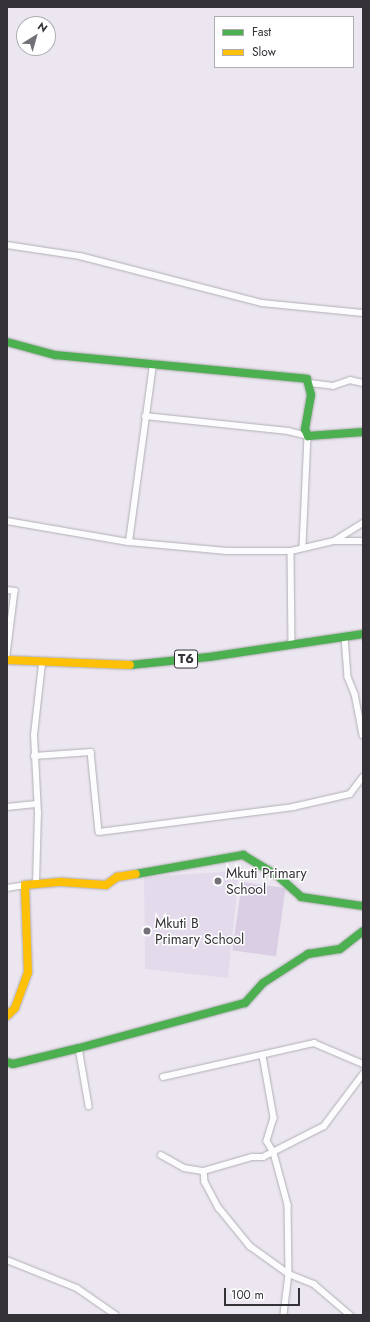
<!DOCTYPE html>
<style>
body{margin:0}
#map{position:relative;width:370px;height:1322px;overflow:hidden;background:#ebe6ef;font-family:Jost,sans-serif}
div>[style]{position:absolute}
.built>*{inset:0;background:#e3dbeb}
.green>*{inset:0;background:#dacee5;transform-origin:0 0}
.roads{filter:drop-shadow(0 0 1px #b2aeb5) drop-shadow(0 0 1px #b2aeb5)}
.street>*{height:5.5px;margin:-2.75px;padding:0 2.75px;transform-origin:2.75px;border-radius:2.75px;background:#fcfbfd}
.fast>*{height:8px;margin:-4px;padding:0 4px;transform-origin:4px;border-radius:4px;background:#4caf50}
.slow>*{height:8px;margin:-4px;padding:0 4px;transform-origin:4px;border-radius:4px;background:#ffc107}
.dots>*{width:11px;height:11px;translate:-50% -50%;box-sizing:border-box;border:2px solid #fff;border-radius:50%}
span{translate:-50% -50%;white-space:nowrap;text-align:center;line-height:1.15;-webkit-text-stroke:3px #fff;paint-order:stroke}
.shield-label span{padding:1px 3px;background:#fff;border:1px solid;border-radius:3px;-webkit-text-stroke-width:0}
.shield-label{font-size:13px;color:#343137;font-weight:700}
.poi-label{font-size:14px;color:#343137}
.left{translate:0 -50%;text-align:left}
.frame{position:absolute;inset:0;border:8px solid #343137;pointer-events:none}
.legend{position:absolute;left:214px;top:16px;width:140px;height:52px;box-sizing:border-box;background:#fff;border:1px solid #aeadaf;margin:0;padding:5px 7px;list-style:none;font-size:12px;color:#343137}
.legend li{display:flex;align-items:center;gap:8px;height:20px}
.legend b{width:20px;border:1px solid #aeadaf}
.north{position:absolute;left:16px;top:16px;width:40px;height:40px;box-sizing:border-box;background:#fff;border:1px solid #aeadaf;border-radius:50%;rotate:37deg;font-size:11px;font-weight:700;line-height:16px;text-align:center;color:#343137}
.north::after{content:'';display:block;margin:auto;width:14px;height:18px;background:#747077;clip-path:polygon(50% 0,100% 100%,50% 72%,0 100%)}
.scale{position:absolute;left:224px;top:1288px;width:76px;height:18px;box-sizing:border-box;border:2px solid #343137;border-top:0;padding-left:5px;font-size:12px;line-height:14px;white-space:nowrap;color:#343137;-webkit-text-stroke:3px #fff;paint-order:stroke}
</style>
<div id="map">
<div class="built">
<i style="clip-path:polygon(239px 871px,228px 978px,145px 969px,144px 877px)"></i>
</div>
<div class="green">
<i style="left:242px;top:882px;width:44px;height:69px;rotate:8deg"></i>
</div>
<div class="roads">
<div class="street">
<i style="left:7px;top:245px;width:74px;rotate:8.6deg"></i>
<i style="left:80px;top:256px;width:188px;rotate:14.5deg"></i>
<i style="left:262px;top:303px;width:101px;rotate:5.7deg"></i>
<i style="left:310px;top:383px;width:23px;rotate:7deg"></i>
<i style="left:333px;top:386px;width:18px;rotate:-19deg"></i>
<i style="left:350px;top:380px;width:13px;rotate:13deg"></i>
<i style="left:145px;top:416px;width:144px;rotate:6deg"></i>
<i style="left:288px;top:431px;width:21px;rotate:14deg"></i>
<i style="left:308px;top:436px;width:112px;rotate:92.6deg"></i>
<i style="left:7px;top:521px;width:124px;rotate:9.8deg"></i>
<i style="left:129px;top:542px;width:98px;rotate:5.2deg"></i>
<i style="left:227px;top:551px;width:64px"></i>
<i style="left:291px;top:551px;width:44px;rotate:-13.1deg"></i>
<i style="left:334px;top:541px;width:34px;rotate:-32deg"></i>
<i style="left:336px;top:541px;width:27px"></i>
<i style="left:129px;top:542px;width:180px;rotate:-82.3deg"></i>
<i style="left:291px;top:551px;width:93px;rotate:89.4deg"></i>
<i style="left:7px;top:590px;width:8px;rotate:7deg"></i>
<i style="left:15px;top:591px;width:64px;rotate:97.1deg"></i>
<i style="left:345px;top:637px;width:40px;rotate:85.7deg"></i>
<i style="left:348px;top:677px;width:18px;rotate:68deg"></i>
<i style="left:355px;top:694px;width:42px;rotate:79deg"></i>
<i style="left:34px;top:756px;width:57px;rotate:-4deg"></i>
<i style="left:91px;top:752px;width:80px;rotate:84.3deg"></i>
<i style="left:99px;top:832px;width:196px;rotate:-7.3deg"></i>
<i style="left:293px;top:807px;width:58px;rotate:-12.8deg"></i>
<i style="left:350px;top:794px;width:21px;rotate:-53deg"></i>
<i style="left:7px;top:807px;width:29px;rotate:-6deg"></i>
<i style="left:36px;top:884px;width:70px;rotate:-88.4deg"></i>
<i style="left:38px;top:814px;width:79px;rotate:-92.9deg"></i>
<i style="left:34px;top:735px;width:71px;rotate:-83.6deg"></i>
<i style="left:7px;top:888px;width:18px;rotate:-9deg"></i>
<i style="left:79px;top:1048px;width:59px;rotate:80.2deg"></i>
<i style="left:263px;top:1056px;width:63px;rotate:79.9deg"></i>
<i style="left:274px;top:1118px;width:24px;rotate:107deg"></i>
<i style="left:267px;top:1141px;width:14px;rotate:60deg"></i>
<i style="left:274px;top:1153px;width:54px;rotate:74.9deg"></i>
<i style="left:288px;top:1205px;width:69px;rotate:89.2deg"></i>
<i style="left:289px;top:1274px;width:41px;rotate:97deg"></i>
<i style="left:163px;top:1077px;width:155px;rotate:-12.7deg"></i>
<i style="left:314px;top:1043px;width:53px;rotate:23.2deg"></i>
<i style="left:161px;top:1155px;width:26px;rotate:29deg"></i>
<i style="left:184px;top:1168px;width:20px;rotate:9deg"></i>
<i style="left:204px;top:1171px;width:50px;rotate:-16.3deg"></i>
<i style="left:252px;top:1157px;width:11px"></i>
<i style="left:263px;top:1157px;width:68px;rotate:-26.9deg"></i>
<i style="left:324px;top:1126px;width:65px;rotate:-53.1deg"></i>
<i style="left:204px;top:1171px;width:11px;rotate:85deg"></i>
<i style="left:205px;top:1182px;width:30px;rotate:62deg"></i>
<i style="left:219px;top:1208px;width:49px;rotate:50.8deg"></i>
<i style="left:250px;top:1246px;width:48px;rotate:35.7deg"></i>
<i style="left:289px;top:1274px;width:27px;rotate:22deg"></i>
<i style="left:314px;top:1284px;width:48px;rotate:40.7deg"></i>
<i style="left:7px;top:1260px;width:75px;rotate:21.8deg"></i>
<i style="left:77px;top:1288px;width:47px;rotate:34.7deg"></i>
</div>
<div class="fast">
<i style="left:7px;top:342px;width:50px;rotate:15.2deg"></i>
<i style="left:55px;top:355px;width:253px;rotate:5.4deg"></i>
<i style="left:307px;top:379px;width:16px;rotate:76deg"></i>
<i style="left:311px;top:395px;width:35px;rotate:100deg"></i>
<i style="left:305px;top:429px;width:8px;rotate:67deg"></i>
<i style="left:308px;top:436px;width:55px;rotate:-4.2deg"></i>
<i style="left:130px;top:665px;width:79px;rotate:-5.8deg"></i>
<i style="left:209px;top:657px;width:156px;rotate:-8.5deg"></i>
<i style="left:136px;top:874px;width:109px;rotate:-10.1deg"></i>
<i style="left:243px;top:855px;width:41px;rotate:31deg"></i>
<i style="left:278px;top:876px;width:31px;rotate:42deg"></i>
<i style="left:301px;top:897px;width:63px;rotate:8.3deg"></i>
<i style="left:7px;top:1062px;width:6px;rotate:18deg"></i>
<i style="left:13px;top:1064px;width:68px;rotate:-13.6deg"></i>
<i style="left:79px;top:1048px;width:172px;rotate:-15.2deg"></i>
<i style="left:245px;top:1003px;width:27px;rotate:-48deg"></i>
<i style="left:263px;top:983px;width:54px;rotate:-32.8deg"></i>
<i style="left:308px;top:954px;width:32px;rotate:-9deg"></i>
<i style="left:340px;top:949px;width:29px;rotate:-38deg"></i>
</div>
<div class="slow">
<i style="left:7px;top:660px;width:123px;rotate:2.3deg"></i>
<i style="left:7px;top:1016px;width:11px;rotate:-45deg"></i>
<i style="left:15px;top:1008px;width:37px;rotate:-70deg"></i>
<i style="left:28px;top:973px;width:88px;rotate:-92deg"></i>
<i style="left:25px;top:885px;width:36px;rotate:-5deg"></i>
<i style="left:61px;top:882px;width:45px;rotate:3.8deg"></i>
<i style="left:106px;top:885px;width:14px;rotate:-36deg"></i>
<i style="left:117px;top:877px;width:19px;rotate:-9deg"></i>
</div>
</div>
<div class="dots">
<i style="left:218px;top:881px;background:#747077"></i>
<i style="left:147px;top:931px;background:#747077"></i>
</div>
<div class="shield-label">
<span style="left:186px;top:659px">T6</span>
</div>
<div class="poi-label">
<span class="left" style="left:226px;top:881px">Mkuti Primary<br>School</span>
<span class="left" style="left:155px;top:931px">Mkuti B<br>Primary School</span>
</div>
<div class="frame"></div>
<ul class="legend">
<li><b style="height:5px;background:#4caf50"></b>Fast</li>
<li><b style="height:5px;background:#ffc107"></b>Slow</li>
</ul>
<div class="north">N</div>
<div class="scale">100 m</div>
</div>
